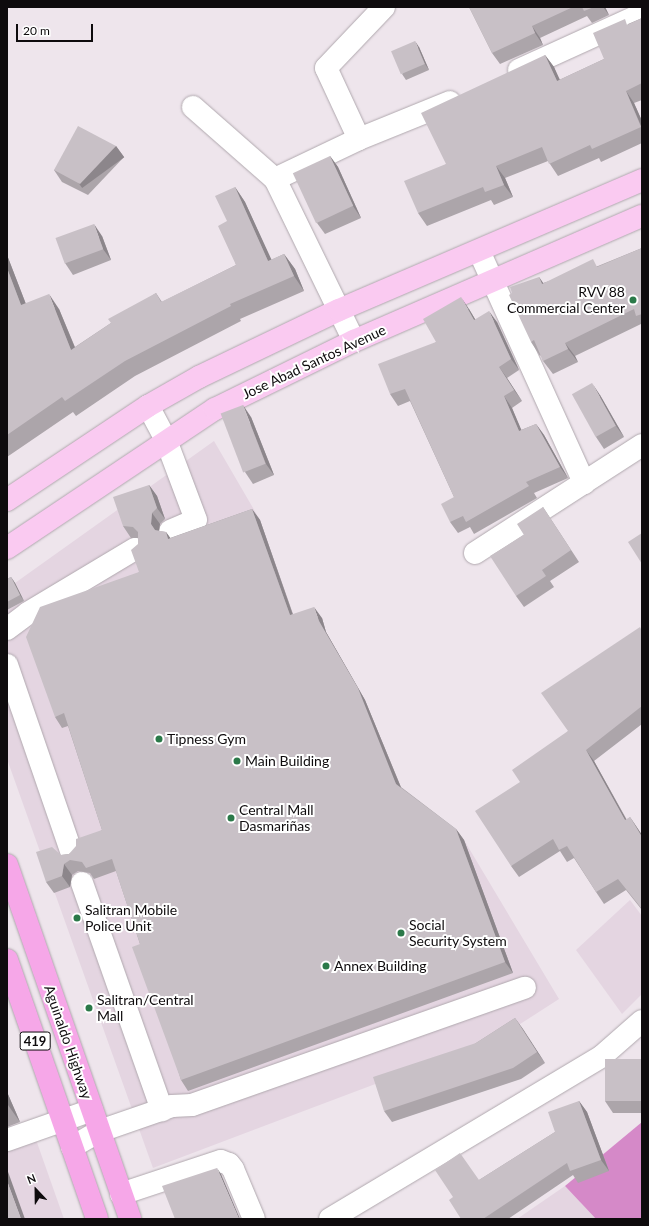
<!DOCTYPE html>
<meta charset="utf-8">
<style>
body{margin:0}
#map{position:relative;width:649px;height:1226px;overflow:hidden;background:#eee5ec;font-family:Lato,sans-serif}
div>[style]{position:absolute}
.built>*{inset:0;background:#e4d5e1}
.forest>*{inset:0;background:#d589c8}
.roads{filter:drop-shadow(0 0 1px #b0a8ae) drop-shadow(0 0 1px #b0a8ae)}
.minor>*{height:22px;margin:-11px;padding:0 11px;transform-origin:11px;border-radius:11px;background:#fff}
.major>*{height:22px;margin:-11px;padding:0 11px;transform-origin:11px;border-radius:11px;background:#facaf1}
.highway>*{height:22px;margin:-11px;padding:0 11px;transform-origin:11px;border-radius:11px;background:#f6a7e8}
.wall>*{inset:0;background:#aca5aa}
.shaded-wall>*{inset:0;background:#8c868b;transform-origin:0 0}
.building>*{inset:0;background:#c8c0c6;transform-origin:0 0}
.dots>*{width:11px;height:11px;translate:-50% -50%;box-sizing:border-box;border:2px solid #fff;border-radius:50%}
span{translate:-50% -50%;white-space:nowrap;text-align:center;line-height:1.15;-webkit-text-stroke:4px #fff;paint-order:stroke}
.shield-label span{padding:1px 3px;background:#fff;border:1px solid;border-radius:3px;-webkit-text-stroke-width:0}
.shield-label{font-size:13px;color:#0e0b0d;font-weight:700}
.poi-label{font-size:14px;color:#0e0b0d}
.right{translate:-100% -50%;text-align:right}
.left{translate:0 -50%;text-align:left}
.street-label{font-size:14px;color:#0e0b0d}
.frame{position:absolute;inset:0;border:8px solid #0e0b0d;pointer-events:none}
.north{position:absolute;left:16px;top:1170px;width:40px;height:40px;-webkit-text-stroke:3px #fff;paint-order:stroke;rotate:338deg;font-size:11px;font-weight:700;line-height:16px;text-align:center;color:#0e0b0d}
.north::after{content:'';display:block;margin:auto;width:14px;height:18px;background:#0e0b0d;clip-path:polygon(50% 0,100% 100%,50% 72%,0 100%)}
.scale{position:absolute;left:16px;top:24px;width:77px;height:18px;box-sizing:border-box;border:2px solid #0e0b0d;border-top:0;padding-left:5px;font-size:12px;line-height:14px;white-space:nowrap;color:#0e0b0d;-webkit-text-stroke:3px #fff;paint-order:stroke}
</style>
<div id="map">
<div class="built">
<i style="clip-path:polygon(214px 441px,260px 520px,297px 626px,322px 618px,326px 632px,365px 700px,404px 795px,464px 840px,559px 999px,500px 1037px,153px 1168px,7px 759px,7px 610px,24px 601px,15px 583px)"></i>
<i style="clip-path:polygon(630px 900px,642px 916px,642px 994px,622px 1014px,576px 950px)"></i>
<i style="clip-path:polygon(34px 1134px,64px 1219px,7px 1219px,7px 1144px)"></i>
<i style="clip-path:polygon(565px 1186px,596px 1219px,517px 1219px)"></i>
</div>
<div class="forest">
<i style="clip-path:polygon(642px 1122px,642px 1219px,596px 1219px,565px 1186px)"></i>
</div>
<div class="roads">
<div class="minor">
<i style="left:519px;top:70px;width:135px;rotate:-24.5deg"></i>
<i style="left:193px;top:107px;width:109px;rotate:41.3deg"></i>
<i style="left:275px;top:179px;width:180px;rotate:64deg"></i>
<i style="left:359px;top:139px;width:78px;rotate:-114.9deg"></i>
<i style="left:326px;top:68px;width:84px;rotate:-46.4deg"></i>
<i style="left:275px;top:179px;width:93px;rotate:-25.5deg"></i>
<i style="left:359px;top:139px;width:98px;rotate:-22.1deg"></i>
<i style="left:479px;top:251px;width:255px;rotate:65.6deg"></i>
<i style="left:148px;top:406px;width:38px;rotate:62deg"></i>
<i style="left:166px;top:440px;width:85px;rotate:69.4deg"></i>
<i style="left:196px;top:520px;width:28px;rotate:157deg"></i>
<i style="left:475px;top:553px;width:199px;rotate:-32.9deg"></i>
<i style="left:7px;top:629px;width:26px;rotate:-37deg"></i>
<i style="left:28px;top:613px;width:125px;rotate:-30.9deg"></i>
<i style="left:7px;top:665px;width:200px;rotate:71deg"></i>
<i style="left:82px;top:883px;width:241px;rotate:70.6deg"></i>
<i style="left:7px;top:1140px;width:90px;rotate:-19.4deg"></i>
<i style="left:72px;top:1147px;width:32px;rotate:-30deg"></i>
<i style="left:100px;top:1131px;width:76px;rotate:-19.1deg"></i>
<i style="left:172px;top:1106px;width:20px;rotate:-3deg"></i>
<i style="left:192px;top:1105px;width:353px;rotate:-19.4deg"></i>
<i style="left:121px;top:1194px;width:105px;rotate:-18.3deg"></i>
<i style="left:221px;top:1161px;width:9px;rotate:21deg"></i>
<i style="left:229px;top:1164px;width:6px;rotate:51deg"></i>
<i style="left:233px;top:1169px;width:54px;rotate:67.2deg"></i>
<i style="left:330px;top:1219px;width:317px;rotate:-30.9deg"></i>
<i style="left:602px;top:1056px;width:53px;rotate:-41.2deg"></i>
</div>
<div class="major">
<i style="left:7px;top:500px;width:169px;rotate:-33.7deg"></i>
<i style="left:148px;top:406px;width:59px;rotate:-29.6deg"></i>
<i style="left:199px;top:377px;width:155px;rotate:-25.6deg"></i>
<i style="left:339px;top:310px;width:330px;rotate:-23.2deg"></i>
<i style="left:7px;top:548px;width:250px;rotate:-33.8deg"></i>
<i style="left:215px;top:409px;width:155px;rotate:-26.1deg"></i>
<i style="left:354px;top:341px;width:314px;rotate:-23.5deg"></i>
</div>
<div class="highway">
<i style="left:7px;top:865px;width:375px;rotate:70.8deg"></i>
<i style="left:7px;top:960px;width:274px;rotate:70.8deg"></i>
</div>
</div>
<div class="wall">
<i style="clip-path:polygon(469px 7px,605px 7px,609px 15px,592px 23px,587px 16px,540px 38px,543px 45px,500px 64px,492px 53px)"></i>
<i style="clip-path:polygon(642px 18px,642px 100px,634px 103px,642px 121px,642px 143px,601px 162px,599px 158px,558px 176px,548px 161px,505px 178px,513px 197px,494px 205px,491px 200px,427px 226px,418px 213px,446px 164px,545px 55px,554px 67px,559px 80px,604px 59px,628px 24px)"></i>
<i style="clip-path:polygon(419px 47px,429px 70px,406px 80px,402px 74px)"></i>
<i style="clip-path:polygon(116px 146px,124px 157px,88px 195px,62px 182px,54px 170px)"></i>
<i style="clip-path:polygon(330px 156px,338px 167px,361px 218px,325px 234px,317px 223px)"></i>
<i style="clip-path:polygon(235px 187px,245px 202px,271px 260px,284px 254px,295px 269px,304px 291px,240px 319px,241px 321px,135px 376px,76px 416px,73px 412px,7px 457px,7px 255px,26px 304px,59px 309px,75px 347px,156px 293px,162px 302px,236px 265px,227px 221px)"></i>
<i style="clip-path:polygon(102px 236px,111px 260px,73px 275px,65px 263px)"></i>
<i style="clip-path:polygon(642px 248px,642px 325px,641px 324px,575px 356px,578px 362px,553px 374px,543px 361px,541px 355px,540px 356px,531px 342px,539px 277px,543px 283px,598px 266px)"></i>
<i style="clip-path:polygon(469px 309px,475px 319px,497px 322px,519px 370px,507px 378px,522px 401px,512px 408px,521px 430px,536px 424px,544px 435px,568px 478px,534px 493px,537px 498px,474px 534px,470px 527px,458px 533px,450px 522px,454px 497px,410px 401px,398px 406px,390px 394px,436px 342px)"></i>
<i style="clip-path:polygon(600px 395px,624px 437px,604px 449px,596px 437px)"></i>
<i style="clip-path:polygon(251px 417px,274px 475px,253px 484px,245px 472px)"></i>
<i style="clip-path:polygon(149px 485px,157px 496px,165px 519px,160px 524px,159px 531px,166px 532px,170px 538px,252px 509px,260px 520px,293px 614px,322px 618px,326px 632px,365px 700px,401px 787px,456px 829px,464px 840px,513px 973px,188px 1091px,181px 1080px,140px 944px,116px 871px,94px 879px,90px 873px,78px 871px,72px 875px,70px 887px,54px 893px,46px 882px,61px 855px,69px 854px,102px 830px,68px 726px,62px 728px,55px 717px,139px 572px,138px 538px,131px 538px,123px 526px)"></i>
<i style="clip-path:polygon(543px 507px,579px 562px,550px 581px,554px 587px,524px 607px,516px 596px,524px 535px)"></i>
<i style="clip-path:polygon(11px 577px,15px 583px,24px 601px,7px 610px,7px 579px)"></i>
<i style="clip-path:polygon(642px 631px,642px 724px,594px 761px,627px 820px,630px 817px,642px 835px,642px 910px,626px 890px,604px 904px,596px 892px,574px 858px,567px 862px,560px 851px,519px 877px,511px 866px,568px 731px)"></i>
<i style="clip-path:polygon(515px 1018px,545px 1063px,521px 1079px,392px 1122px,384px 1111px,476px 1043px)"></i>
<i style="clip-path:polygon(642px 1059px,642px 1113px,613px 1113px,605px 1101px)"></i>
<i style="clip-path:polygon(7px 1092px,20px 1122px,7px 1127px)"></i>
<i style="clip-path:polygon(579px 1101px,587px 1112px,609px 1171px,578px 1183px,573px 1175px,508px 1219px,461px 1219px,479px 1180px,555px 1132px)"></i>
</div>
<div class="shaded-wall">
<i style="clip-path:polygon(603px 7px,605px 7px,609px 15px)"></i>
<i style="clip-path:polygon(532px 26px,540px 38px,543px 45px,535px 33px)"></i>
<i style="clip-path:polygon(415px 41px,419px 47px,429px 70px,425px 64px)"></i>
<i style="clip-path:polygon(545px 55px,554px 67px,566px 93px,557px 81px)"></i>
<i style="clip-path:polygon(626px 91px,634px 103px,642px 121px,642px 128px)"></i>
<i style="left:116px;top:146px;width:14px;height:52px;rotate:54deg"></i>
<i style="clip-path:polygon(330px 156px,338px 167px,361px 218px,353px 206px)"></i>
<i style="clip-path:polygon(496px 166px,505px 178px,513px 197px,504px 185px)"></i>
<i style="clip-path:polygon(235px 187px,245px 202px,279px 276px,268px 261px)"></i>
<i style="clip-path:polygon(94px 224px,102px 236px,111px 260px,103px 249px)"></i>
<i style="clip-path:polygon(284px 254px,295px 269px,304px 291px,294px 276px)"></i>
<i style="clip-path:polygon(7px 255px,32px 320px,21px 305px,7px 268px)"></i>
<i style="clip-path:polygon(539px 277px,548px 290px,542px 284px)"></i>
<i style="clip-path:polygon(49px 294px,59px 309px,82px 365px,71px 350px)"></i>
<i style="clip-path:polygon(461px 297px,469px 309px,482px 331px,474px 320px)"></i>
<i style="clip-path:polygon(489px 311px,497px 322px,519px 370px,511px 359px)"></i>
<i style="clip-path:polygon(565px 343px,575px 356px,578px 362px,568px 349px)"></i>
<i style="clip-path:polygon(499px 367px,507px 378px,522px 401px,514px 390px)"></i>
<i style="clip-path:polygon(592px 383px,600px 395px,624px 437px,616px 426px)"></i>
<i style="clip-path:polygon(504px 396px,512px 408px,527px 443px,519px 431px)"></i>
<i style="clip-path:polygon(243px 405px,251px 417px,274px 475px,266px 464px)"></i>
<i style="clip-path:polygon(536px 424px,544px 435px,568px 478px,560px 467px)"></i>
<i style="clip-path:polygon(149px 485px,157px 496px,165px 519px,157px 508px)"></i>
<i style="clip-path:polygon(252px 509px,260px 520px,297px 627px,290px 615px)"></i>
<i style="clip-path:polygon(152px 513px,160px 524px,158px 535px,151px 524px)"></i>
<i style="clip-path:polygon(166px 532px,174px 543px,168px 539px)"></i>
<i style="clip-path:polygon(11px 577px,15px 583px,24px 601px,20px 595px)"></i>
<i style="clip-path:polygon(314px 607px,322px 618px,326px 632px,365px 700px,404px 795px,396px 784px,319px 621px)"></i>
<i style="clip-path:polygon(586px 750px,594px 761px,633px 832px,625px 820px)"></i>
<i style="clip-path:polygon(630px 817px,642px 835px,642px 837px)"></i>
<i style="clip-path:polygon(456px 829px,464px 840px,513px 973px,505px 962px)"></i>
<i style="clip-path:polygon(64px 864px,72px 875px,70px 887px,62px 876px)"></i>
<i style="clip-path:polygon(515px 1018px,523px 1029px,545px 1063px,537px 1052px)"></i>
<i style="clip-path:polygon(7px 1092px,20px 1122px,8px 1105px,7px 1103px)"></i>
<i style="clip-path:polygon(579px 1101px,587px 1112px,609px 1171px,601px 1160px)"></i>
<i style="clip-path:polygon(217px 1168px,221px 1174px,240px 1219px,239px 1219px)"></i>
<i style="clip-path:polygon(7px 1169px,25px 1219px,21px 1219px,7px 1181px)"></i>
</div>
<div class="building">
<i style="clip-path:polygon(469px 7px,573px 7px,532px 26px,535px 33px,492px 53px)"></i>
<i style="clip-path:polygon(582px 7px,594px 7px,584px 11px)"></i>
<i style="clip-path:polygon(642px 18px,642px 83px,626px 91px,641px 127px,592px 149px,590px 145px,549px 164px,542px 147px,496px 166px,504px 185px,485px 192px,483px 187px,418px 213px,404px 181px,446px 164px,421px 113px,545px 55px,557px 81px,604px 59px,593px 33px,625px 19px,627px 25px)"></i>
<i style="left:415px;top:41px;width:25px;height:26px;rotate:67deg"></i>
<i style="clip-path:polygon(78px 126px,116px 146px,80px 184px,54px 170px)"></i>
<i style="left:330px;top:156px;width:55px;height:41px;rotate:65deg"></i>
<i style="clip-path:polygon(235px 187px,268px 261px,284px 254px,294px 276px,230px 304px,231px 306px,125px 361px,65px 401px,62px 397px,7px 435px,7px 268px,21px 305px,49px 294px,71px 350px,111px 323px,108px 319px,156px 293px,161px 302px,236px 265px,218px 226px,227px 221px,215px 196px)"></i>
<i style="left:94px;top:224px;width:27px;height:41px;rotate:70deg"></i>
<i style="clip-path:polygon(642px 248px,642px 314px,636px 316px,634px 309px,565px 343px,568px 349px,543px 361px,534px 340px,531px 342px,509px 295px,512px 293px,510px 287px,539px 277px,542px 284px,593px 259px,597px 267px)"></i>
<i style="clip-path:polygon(461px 297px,474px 320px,489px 311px,511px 359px,499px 367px,514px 390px,504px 396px,519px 431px,536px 424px,560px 467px,526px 482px,529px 486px,466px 522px,463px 516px,450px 522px,441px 504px,454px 497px,405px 389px,390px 394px,378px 364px,436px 342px,423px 319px)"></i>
<i style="left:592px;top:383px;width:49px;height:23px;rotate:61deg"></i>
<i style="left:243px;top:405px;width:63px;height:24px;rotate:69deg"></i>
<i style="clip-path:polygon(149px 485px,157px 508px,152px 513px,151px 524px,155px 530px,166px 532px,168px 539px,252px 509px,290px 615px,314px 607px,319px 621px,358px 688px,396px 784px,456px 829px,505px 962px,181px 1080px,132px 947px,140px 944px,112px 859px,86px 868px,82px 862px,70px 860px,64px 864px,62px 876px,46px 882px,36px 852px,52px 847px,61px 855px,69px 854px,76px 846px,76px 839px,102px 830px,64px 713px,55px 717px,26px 637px,40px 607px,139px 572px,131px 550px,138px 544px,138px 532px,133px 527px,123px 526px,113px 497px)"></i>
<i style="clip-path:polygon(543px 507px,571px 550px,542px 570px,546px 576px,516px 596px,490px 556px,524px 535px,517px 524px)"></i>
<i style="clip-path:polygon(642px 533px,642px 564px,628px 542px)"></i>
<i style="clip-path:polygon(11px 577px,20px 595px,7px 602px,7px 579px)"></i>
<i style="clip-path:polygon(640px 627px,642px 631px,642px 706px,586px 750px,625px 820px,630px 817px,642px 837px,642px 909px,618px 879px,596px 892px,567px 846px,559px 850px,553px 839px,511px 866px,475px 811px,520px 782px,512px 770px,568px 731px,541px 693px)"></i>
<i style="clip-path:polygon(515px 1018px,537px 1052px,513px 1068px,384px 1111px,373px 1077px,476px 1043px)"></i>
<i style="left:605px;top:1059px;width:37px;height:42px"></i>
<i style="clip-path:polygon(579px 1101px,601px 1160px,570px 1171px,567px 1163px,483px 1219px,461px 1219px,449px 1200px,453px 1197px,435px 1170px,460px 1153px,479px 1180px,555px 1132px,548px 1112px)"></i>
<i style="clip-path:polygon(217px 1168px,239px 1219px,175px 1219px,162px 1186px)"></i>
<i style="clip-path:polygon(7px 1181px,21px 1219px,7px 1219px)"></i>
</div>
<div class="dots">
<i style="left:633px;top:300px;background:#2b7949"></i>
<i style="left:159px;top:739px;background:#2b7949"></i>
<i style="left:237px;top:761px;background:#2b7949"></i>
<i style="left:231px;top:818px;background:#2b7949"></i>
<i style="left:77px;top:918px;background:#2b7949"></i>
<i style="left:401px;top:933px;background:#2b7949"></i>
<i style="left:326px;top:966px;background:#2b7949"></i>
<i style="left:89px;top:1008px;background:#2b7949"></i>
</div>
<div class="shield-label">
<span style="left:35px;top:1041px">419</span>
</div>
<div class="poi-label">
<span class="right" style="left:625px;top:300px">RVV 88<br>Commercial Center</span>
<span class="left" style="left:167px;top:739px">Tipness Gym</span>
<span class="left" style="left:245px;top:761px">Main Building</span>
<span class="left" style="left:239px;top:818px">Central Mall<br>Dasmariñas</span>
<span class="left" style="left:85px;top:918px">Salitran Mobile<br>Police Unit</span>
<span class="left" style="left:409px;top:933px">Social<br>Security System</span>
<span class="left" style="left:334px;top:966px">Annex Building</span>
<span class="left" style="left:97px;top:1008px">Salitran/Central<br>Mall</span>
</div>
<div class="street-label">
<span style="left:314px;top:362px;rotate:-25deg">Jose Abad Santos Avenue</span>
<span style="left:68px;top:1042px;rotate:71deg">Aguinaldo Highway</span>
</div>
<div class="frame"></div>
<div class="north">N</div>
<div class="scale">20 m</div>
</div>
